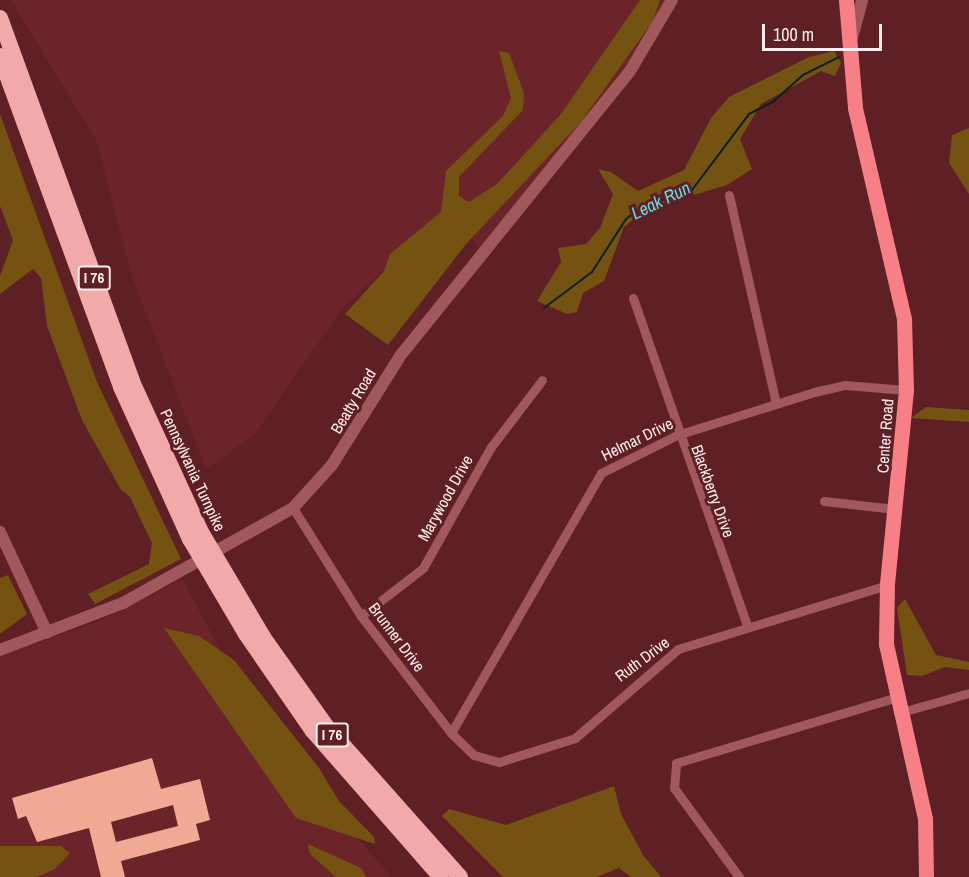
<!DOCTYPE html>
<style>
body{margin:0}
#map{position:relative;width:969px;height:877px;overflow:hidden;background:#5e1f25;font-family:"Archivo Narrow",sans-serif}
div>[style]{position:absolute}
.built>*{inset:0;background:#6c242b}
.green>*{inset:0;background:#745212}
.stream>*{height:2px;margin:-1px;padding:0 1px;transform-origin:1px;border-radius:1px;background:#082122}
.building>*{inset:0;background:#f2a993}
.minor>*{height:9px;margin:-4.5px;padding:0 4.5px;transform-origin:4.5px;border-radius:4.5px;background:#a1585c}
.tertiary>*{height:12px;margin:-6px;padding:0 6px;transform-origin:6px;border-radius:6px;background:#a1585c}
.primary>*{height:15px;margin:-7.5px;padding:0 7.5px;transform-origin:7.5px;border-radius:7.5px;background:#f68086}
.motorway>*{height:16px;margin:-8px;padding:0 8px;transform-origin:8px;border-radius:8px;background:#f1a9aa}
span{translate:-50% -50%;white-space:nowrap;text-align:center;line-height:1.15;-webkit-text-stroke:6px #5e1f25;paint-order:stroke}
.shield-label span{padding:2px 4px;background:#5e1f25;border:2px solid;border-radius:4px;-webkit-text-stroke-width:0}
.shield-label{font-size:15px;color:#fee;font-weight:700}
.street-label{font-size:16px;color:#fee}
.water-label{font-size:18px;color:#64dfe3;font-style:italic}
.scale{position:absolute;left:762px;top:24px;width:120px;height:27px;box-sizing:border-box;border:3px solid #fee;border-top:0;padding-left:8px;font-size:18px;line-height:21px;white-space:nowrap;color:#fee;-webkit-text-stroke:4px #5e1f25;paint-order:stroke}
</style>
<div id="map">
<div class="built">
<i style="clip-path:polygon(11px 0,672px 0,661px 22px,482px 250px,446px 211px,341px 310px,254px 435px,206px 469px,131px 274px,97px 142px)"></i>
<i style="clip-path:polygon(182px 579px,245px 695px,323px 801px,392px 877px,0 877px,0 656px,100px 621px)"></i>
</div>
<div class="green">
<i style="clip-path:polygon(640px 0,660px 0,653px 21px,580px 123px,466px 244px,388px 345px,345px 314px,384px 271px,390px 254px,441px 212px,446px 171px,503px 116px,511px 98px,499px 51px,509px 53px,524px 93px,523px 110px,459px 177px,459px 196px,469px 202px,497px 184px,561px 114px)"></i>
<i style="clip-path:polygon(834px 51px,841px 63px,835px 76px,821px 71px,761px 104px,740px 139px,752px 169px,727px 185px,647px 209px,624px 227px,604px 281px,583px 293px,577px 312px,567px 314px,537px 301px,561px 262px,558px 248px,586px 244px,600px 228px,613px 194px,598px 169px,611px 172px,638px 191px,684px 170px,711px 118px,729px 97px,809px 57px)"></i>
<i style="clip-path:polygon(0 114px,97px 382px,181px 559px,95px 604px,88px 594px,149px 564px,152px 543px,130px 497px,121px 490px,82px 420px,47px 326px,41px 278px,33px 269px,0 294px,0 276px,13px 240px,0 206px)"></i>
<i style="clip-path:polygon(969px 128px,969px 194px,949px 163px,952px 135px)"></i>
<i style="clip-path:polygon(926px 407px,969px 410px,969px 422px,911px 418px)"></i>
<i style="clip-path:polygon(8px 575px,27px 614px,0 634px,0 578px)"></i>
<i style="clip-path:polygon(905px 599px,936px 655px,969px 662px,969px 670px,945px 667px,922px 676px,907px 675px,897px 608px)"></i>
<i style="clip-path:polygon(164px 628px,199px 636px,234px 660px,319px 768px,339px 801px,374px 837px,375px 844px,296px 818px)"></i>
<i style="clip-path:polygon(614px 786px,621px 814px,643px 855px,661px 877px,631px 877px,619px 868px,597px 877px,503px 877px,442px 816px,449px 809px,506px 825px)"></i>
<i style="clip-path:polygon(308px 844px,361px 868px,366px 877px,336px 877px,310px 854px)"></i>
<i style="clip-path:polygon(0 846px,61px 846px,70px 853px,55px 869px,37px 877px,0 877px)"></i>
</div>
<div class="stream">
<i style="left:544px;top:308px;width:60px;rotate:-36.9deg"></i>
<i style="left:592px;top:272px;width:63px;rotate:-57.3deg"></i>
<i style="left:626px;top:219px;width:20px;rotate:-37deg"></i>
<i style="left:642px;top:207px;width:53px;rotate:-18.8deg"></i>
<i style="left:692px;top:190px;width:95px;rotate:-53.1deg"></i>
<i style="left:749px;top:114px;width:28px;rotate:-27deg"></i>
<i style="left:774px;top:101px;width:39px;rotate:-42deg"></i>
<i style="left:803px;top:75px;width:40px;rotate:-26.6deg"></i>
</div>
<div class="building">
<i style="clip-path:polygon(evenodd,152px 758px,161px 789px,200px 779px,210px 820px,196px 824px,200px 840px,121px 861px,125px 877px,101px 877px,89px 828px,37px 842px,26px 816px,18px 819px,12px 798px,152px 758px,173px 805px,178px 826px,116px 842px,111px 822px,173px 805px)"></i>
</div>
<div class="minor">
<i style="left:729px;top:195px;width:213px;rotate:77.3deg"></i>
<i style="left:633px;top:298px;width:347px;rotate:70.8deg"></i>
<i style="left:824px;top:501px;width:71px;rotate:6.4deg"></i>
<i style="left:293px;top:508px;width:128px;rotate:57.8deg"></i>
<i style="left:361px;top:616px;width:148px;rotate:52.4deg"></i>
<i style="left:451px;top:733px;width:32px;rotate:44deg"></i>
<i style="left:474px;top:755px;width:26px;rotate:16deg"></i>
<i style="left:499px;top:762px;width:80px;rotate:-17.5deg"></i>
<i style="left:575px;top:738px;width:136px;rotate:-40.8deg"></i>
<i style="left:678px;top:649px;width:219px;rotate:-17deg"></i>
<i style="left:361px;top:616px;width:78px;rotate:-37.7deg"></i>
<i style="left:423px;top:568px;width:139px;rotate:-60.7deg"></i>
<i style="left:491px;top:447px;width:84px;rotate:-52.7deg"></i>
<i style="left:898px;top:713px;width:74px;rotate:-15.7deg"></i>
<i style="left:451px;top:733px;width:300px;rotate:-60deg"></i>
<i style="left:601px;top:473px;width:85px;rotate:-26.6deg"></i>
<i style="left:677px;top:435px;width:144px;rotate:-17.4deg"></i>
<i style="left:814px;top:392px;width:32px;rotate:-13deg"></i>
<i style="left:845px;top:385px;width:61px;rotate:4.7deg"></i>
<i style="left:739px;top:877px;width:110px;rotate:-126.1deg"></i>
<i style="left:674px;top:788px;width:25px;rotate:-85deg"></i>
<i style="left:676px;top:763px;width:227px;rotate:-16.6deg"></i>
</div>
<div class="tertiary">
<i style="left:852px;top:38px;width:39px;rotate:-75deg"></i>
<i style="left:0;top:532px;width:111px;rotate:65deg"></i>
<i style="left:0;top:650px;width:132px;rotate:-20.9deg"></i>
<i style="left:123px;top:603px;width:195px;rotate:-29.2deg"></i>
<i style="left:293px;top:508px;width:58px;rotate:-47.8deg"></i>
<i style="left:332px;top:465px;width:128px;rotate:-58deg"></i>
<i style="left:400px;top:356px;width:366px;rotate:-51.1deg"></i>
<i style="left:630px;top:71px;width:82px;rotate:-59.4deg"></i>
</div>
<div class="primary">
<i style="left:846px;top:0;width:108px;rotate:85.2deg"></i>
<i style="left:855px;top:108px;width:217px;rotate:76.9deg"></i>
<i style="left:904px;top:319px;width:71px;rotate:88.4deg"></i>
<i style="left:906px;top:390px;width:196px;rotate:95.6deg"></i>
<i style="left:887px;top:585px;width:59px;rotate:91deg"></i>
<i style="left:886px;top:644px;width:179px;rotate:77.4deg"></i>
<i style="left:925px;top:819px;width:58px;rotate:89deg"></i>
</div>
<div class="motorway">
<i style="left:0;top:18px;width:394px;rotate:70deg"></i>
<i style="left:135px;top:388px;width:158px;rotate:65.4deg"></i>
<i style="left:201px;top:532px;width:122px;rotate:59.4deg"></i>
<i style="left:263px;top:637px;width:109px;rotate:54.7deg"></i>
<i style="left:326px;top:726px;width:202px;rotate:48.4deg"></i>
<i style="left:0;top:56px;width:352px;rotate:69.9deg"></i>
<i style="left:121px;top:387px;width:167px;rotate:65.6deg"></i>
<i style="left:190px;top:539px;width:110px;rotate:59.5deg"></i>
<i style="left:246px;top:634px;width:118px;rotate:55.4deg"></i>
<i style="left:313px;top:731px;width:194px;rotate:48.8deg"></i>
</div>
<div class="shield-label">
<span style="left:94px;top:278px">I 76</span>
<span style="left:332px;top:735px">I 76</span>
</div>
<div class="street-label">
<span style="left:353px;top:401px;rotate:-59deg">Beatty Road</span>
<span style="left:885px;top:436px;rotate:-86deg">Center Road</span>
<span style="left:637px;top:439px;rotate:-26deg">Helmar Drive</span>
<span style="left:193px;top:470px;rotate:65deg">Pennsylvania Turnpike</span>
<span style="left:713px;top:491px;rotate:70deg">Blackberry Drive</span>
<span style="left:445px;top:498px;rotate:-61deg">Marywood Drive</span>
<span style="left:397px;top:637px;rotate:53deg">Brunner Drive</span>
<span style="left:642px;top:659px;rotate:-37deg">Ruth Drive</span>
</div>
<div class="water-label">
<span style="left:661px;top:201px;rotate:-26deg">Leak Run</span>
</div>
<div class="scale">100 m</div>
</div>
